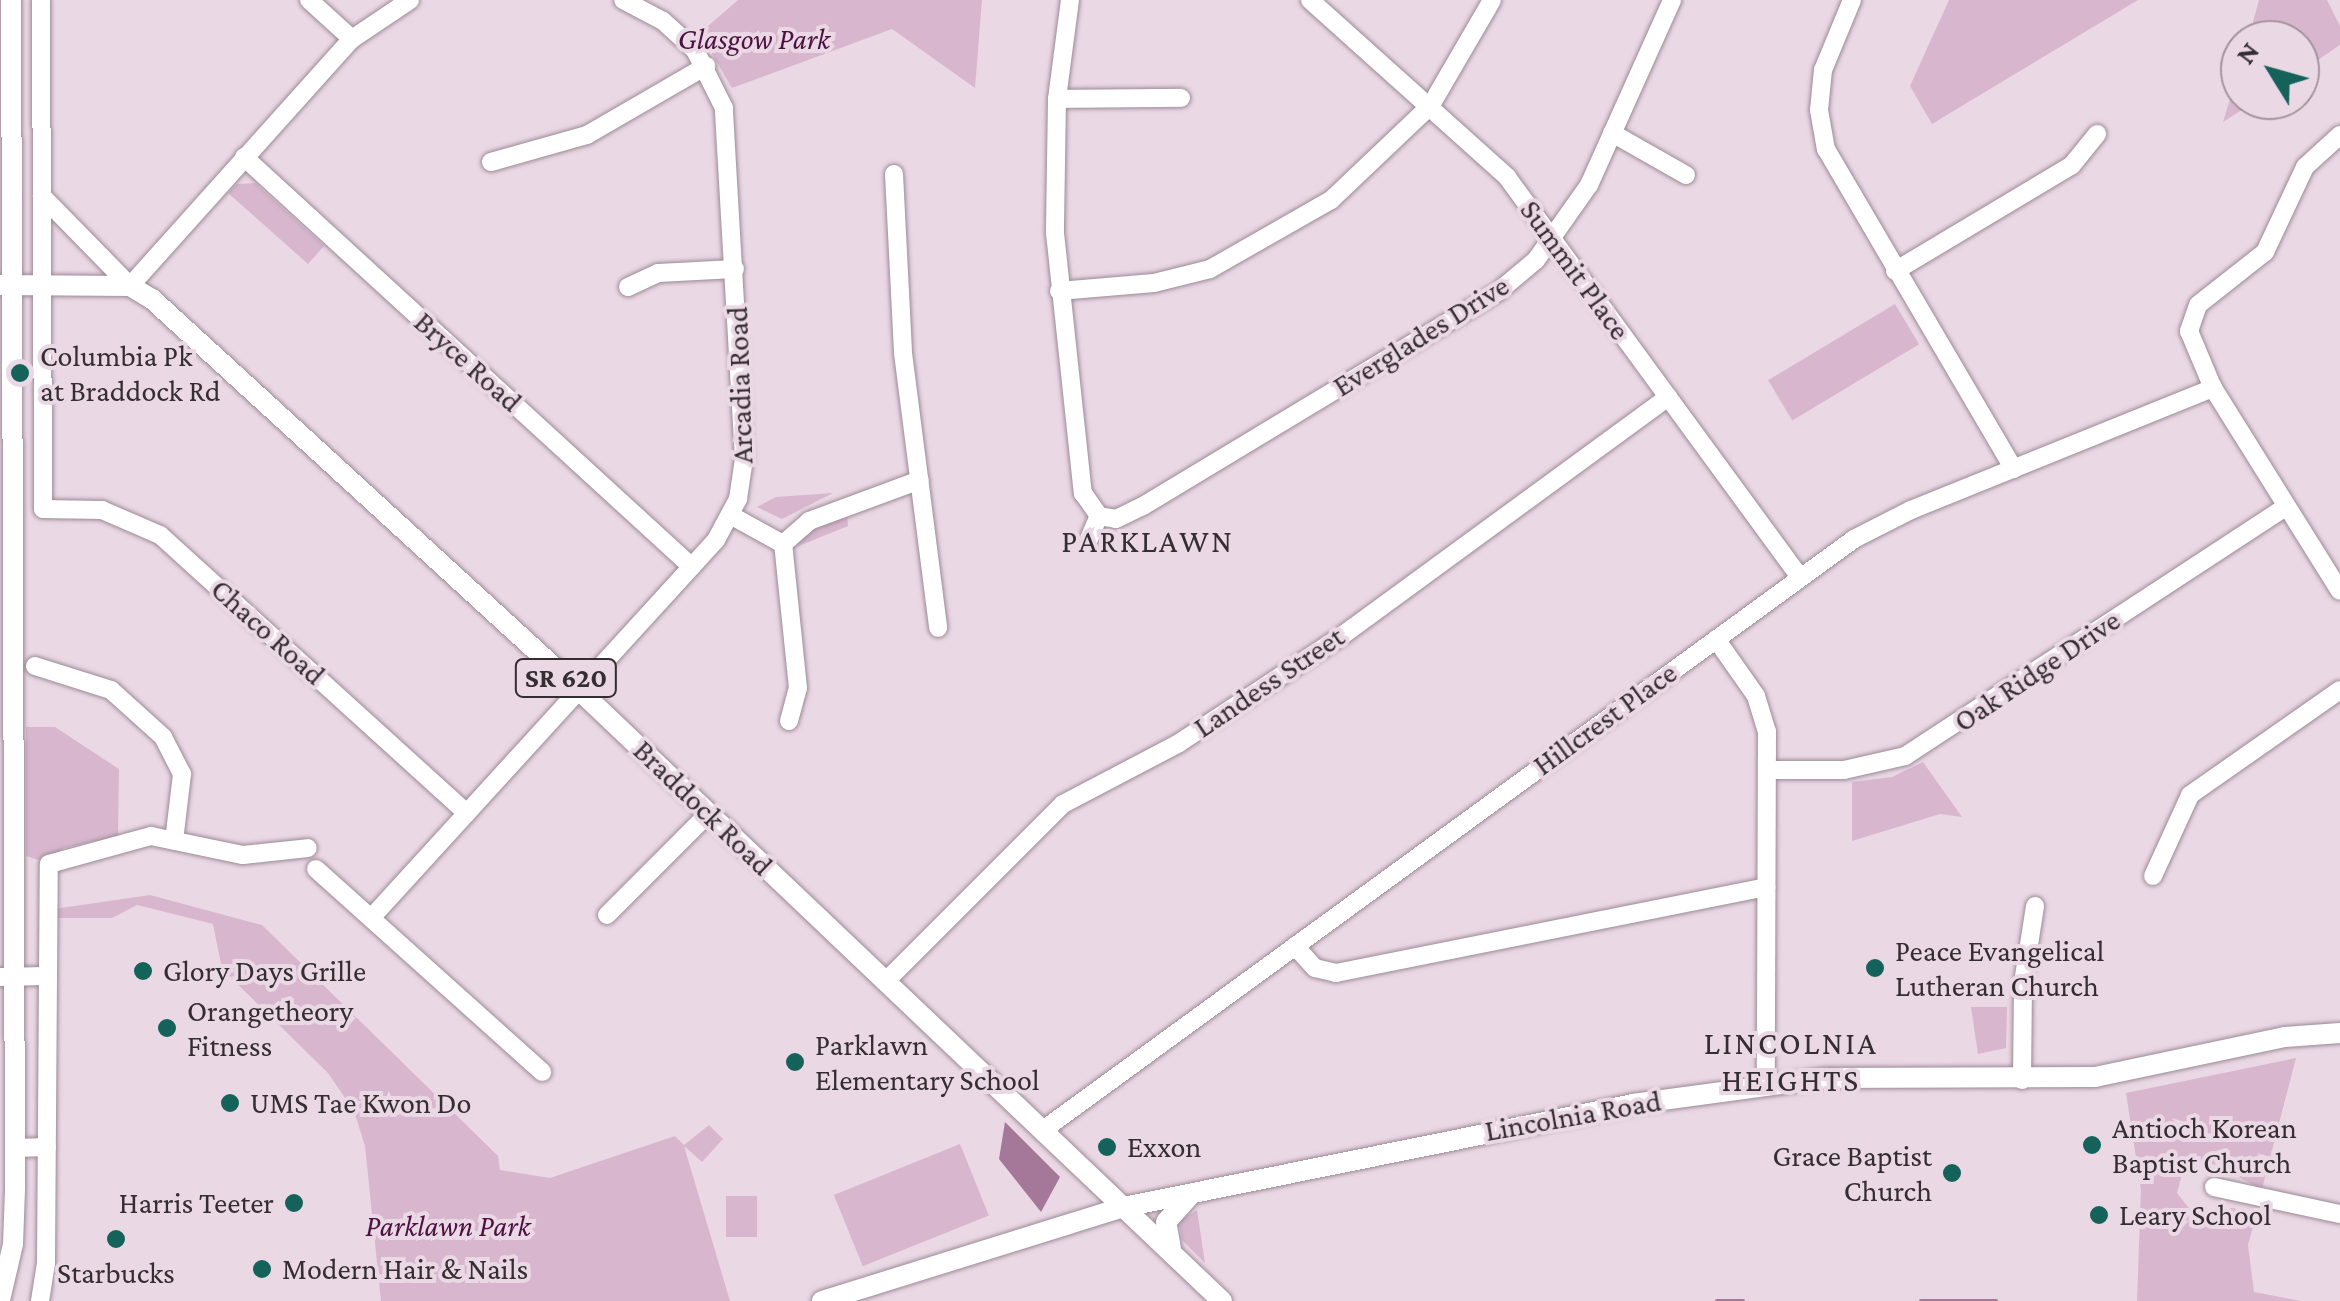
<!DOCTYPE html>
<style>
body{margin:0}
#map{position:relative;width:2340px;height:1301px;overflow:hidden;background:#ebd8e5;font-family:"Crimson Pro",serif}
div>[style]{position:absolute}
.green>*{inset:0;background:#d8b7ce;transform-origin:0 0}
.water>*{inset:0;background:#a57798}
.stream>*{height:4px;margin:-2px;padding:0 2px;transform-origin:2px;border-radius:2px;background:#a57798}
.roads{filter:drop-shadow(0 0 2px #9b8a96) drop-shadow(0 0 2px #9b8a96)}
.minor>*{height:18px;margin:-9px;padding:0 9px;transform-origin:9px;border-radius:9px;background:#fff}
.major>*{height:20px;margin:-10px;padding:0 10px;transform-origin:10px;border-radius:10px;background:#fff}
.dots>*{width:28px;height:28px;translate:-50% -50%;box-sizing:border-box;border:5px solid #ebd8e5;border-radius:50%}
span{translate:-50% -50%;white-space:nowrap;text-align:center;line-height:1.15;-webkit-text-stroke:8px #ebd8e5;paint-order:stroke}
.shield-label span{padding:2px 8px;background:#ebd8e5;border:2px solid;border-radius:8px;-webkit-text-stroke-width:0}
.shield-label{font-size:28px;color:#342d32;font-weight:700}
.park-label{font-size:30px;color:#4b1240;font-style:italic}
.street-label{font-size:30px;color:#342d32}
.poi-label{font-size:30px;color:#342d32}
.left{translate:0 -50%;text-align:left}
.right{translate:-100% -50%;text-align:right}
.neighbourhood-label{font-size:32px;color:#342d32;letter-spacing:2.5px}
.north{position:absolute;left:2220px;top:20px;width:100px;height:100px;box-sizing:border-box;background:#ebd8e5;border:2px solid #a2949d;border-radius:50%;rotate:307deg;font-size:28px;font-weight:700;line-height:40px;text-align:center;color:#342d32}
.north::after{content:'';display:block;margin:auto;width:35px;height:45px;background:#15625b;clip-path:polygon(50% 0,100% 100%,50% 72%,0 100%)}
</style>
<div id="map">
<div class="green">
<i style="clip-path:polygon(738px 0,982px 0,975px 88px,892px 29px,732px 88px,700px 33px)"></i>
<i style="clip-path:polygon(1949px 0,2138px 0,1932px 124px,1910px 86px)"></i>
<i style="clip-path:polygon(2259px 0,2327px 0,2340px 26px,2340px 45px,2300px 72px,2300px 40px,2248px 40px)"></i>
<i style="clip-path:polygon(2240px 66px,2240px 100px,2257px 100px,2223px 122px)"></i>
<i style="clip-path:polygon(255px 183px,324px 246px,308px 264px,228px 193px,237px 184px)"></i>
<i style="left:1895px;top:304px;width:47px;height:148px;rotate:59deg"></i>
<i style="clip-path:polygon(833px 493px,782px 519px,757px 507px,776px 497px)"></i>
<i style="clip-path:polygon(847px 514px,848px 526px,796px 547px,807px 533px)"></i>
<i style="clip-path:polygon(26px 727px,55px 727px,119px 769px,118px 836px,64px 848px,45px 862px,26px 856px)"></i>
<i style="clip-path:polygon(1923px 762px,1962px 817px,1940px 814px,1852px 841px,1852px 782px,1892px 777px)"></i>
<i style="clip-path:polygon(150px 895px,262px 925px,498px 1156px,500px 1170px,550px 1178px,675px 1136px,684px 1145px,709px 1125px,723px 1139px,702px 1162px,684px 1146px,730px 1301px,381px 1301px,365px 1146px,354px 1111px,328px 1073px,222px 969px,213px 924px,137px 905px,112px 918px,54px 918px,54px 909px)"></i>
<i style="clip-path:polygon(1971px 1007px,2007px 1007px,2006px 1048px,1978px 1054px)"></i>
<i style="clip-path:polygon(2296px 1058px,2262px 1189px,2207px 1161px,2183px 1171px,2177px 1193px,2196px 1217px,2231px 1208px,2257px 1212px,2248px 1245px,2254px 1292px,2301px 1301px,2137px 1301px,2141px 1190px,2126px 1093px)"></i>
<i style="left:960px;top:1144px;width:77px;height:136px;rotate:68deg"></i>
<i style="left:726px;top:1196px;width:31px;height:41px"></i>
<i style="clip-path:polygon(1197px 1210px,1205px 1263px,1182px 1240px,1179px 1221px)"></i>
</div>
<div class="water">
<i style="clip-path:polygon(1005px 1122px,1060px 1177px,1041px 1212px,999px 1159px)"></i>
</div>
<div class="stream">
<i style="left:1717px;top:1301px;width:26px"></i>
<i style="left:1921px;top:1301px;width:75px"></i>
</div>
<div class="roads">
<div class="minor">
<i style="left:41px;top:0;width:509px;rotate:89.77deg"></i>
<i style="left:43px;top:509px;width:59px;rotate:1deg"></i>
<i style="left:102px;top:510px;width:63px;rotate:23.3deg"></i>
<i style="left:160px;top:535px;width:414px;rotate:42.2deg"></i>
<i style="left:309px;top:0;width:58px;rotate:42.2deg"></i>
<i style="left:1070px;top:0;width:100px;rotate:97.5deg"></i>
<i style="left:1057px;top:99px;width:134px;rotate:90.9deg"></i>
<i style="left:1055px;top:233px;width:262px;rotate:83.9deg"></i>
<i style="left:1083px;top:493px;width:28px;rotate:55deg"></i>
<i style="left:1310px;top:0;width:265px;rotate:41.9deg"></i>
<i style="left:1507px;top:177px;width:496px;rotate:53.8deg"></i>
<i style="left:1852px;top:0;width:76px;rotate:112.5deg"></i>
<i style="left:1823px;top:70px;width:40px;rotate:95.7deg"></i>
<i style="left:1819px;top:110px;width:40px;rotate:80deg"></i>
<i style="left:1826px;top:149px;width:371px;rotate:59.6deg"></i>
<i style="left:1057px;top:99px;width:124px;rotate:-0.5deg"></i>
<i style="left:1612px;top:133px;width:85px;rotate:29.6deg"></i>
<i style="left:2340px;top:135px;width:47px;rotate:137.6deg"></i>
<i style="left:2305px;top:167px;width:94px;rotate:115.2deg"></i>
<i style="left:2265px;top:252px;width:85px;rotate:141.7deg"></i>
<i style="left:2198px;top:305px;width:28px;rotate:109deg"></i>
<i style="left:2189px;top:331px;width:62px;rotate:67.2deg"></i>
<i style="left:2213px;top:388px;width:239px;rotate:58deg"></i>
<i style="left:244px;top:157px;width:607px;rotate:42.46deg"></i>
<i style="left:491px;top:162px;width:100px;rotate:-15.7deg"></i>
<i style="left:587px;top:135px;width:138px;rotate:-30.1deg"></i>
<i style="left:894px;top:174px;width:179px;rotate:87.1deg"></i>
<i style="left:903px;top:353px;width:277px;rotate:82.7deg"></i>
<i style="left:42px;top:196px;width:126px;rotate:45.6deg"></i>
<i style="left:130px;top:286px;width:332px;rotate:-48.1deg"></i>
<i style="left:352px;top:39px;width:70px;rotate:-33.9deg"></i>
<i style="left:1895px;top:271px;width:206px;rotate:-30.9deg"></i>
<i style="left:2072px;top:165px;width:40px;rotate:-51deg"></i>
<i style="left:628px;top:287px;width:33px;rotate:-25deg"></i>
<i style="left:658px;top:273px;width:77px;rotate:-3deg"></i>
<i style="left:1059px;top:291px;width:95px;rotate:-4.8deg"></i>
<i style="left:1154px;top:283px;width:58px;rotate:-14deg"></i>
<i style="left:1210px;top:269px;width:139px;rotate:-29.7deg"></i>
<i style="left:1331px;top:200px;width:138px;rotate:-43.5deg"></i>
<i style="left:1431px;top:105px;width:121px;rotate:-59.8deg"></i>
<i style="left:732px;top:516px;width:58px;rotate:28.8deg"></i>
<i style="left:1099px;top:516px;width:17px;rotate:10deg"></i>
<i style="left:1116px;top:519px;width:30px;rotate:-26deg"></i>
<i style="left:1143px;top:506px;width:416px;rotate:-31.1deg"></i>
<i style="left:1499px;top:291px;width:48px;rotate:-40deg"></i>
<i style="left:1536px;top:260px;width:92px;rotate:-54.8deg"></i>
<i style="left:1589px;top:185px;width:203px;rotate:-65.8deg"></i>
<i style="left:1089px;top:539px;width:25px;rotate:-67deg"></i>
<i style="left:1716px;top:639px;width:70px;rotate:54.9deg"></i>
<i style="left:1756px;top:696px;width:37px;rotate:73deg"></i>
<i style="left:1767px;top:731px;width:353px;rotate:90.2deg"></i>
<i style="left:35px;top:666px;width:80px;rotate:17.5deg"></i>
<i style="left:111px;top:690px;width:70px;rotate:42.1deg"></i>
<i style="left:163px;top:737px;width:42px;rotate:62.8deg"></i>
<i style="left:182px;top:774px;width:67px;rotate:96.8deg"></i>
<i style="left:789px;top:721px;width:34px;rotate:-75deg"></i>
<i style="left:798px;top:688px;width:145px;rotate:-95.9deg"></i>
<i style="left:783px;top:544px;width:35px;rotate:-41deg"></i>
<i style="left:809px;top:521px;width:118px;rotate:-20.3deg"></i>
<i style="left:1767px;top:770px;width:77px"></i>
<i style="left:1844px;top:770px;width:63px;rotate:-12.9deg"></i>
<i style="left:1905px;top:756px;width:454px;rotate:-33.2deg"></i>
<i style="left:316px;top:869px;width:304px;rotate:41.9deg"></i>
<i style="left:2153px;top:876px;width:89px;rotate:-65.4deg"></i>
<i style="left:2190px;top:795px;width:183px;rotate:-35deg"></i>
<i style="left:607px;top:915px;width:144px;rotate:-45deg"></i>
<i style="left:372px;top:917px;width:510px;rotate:-47.62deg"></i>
<i style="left:716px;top:540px;width:47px;rotate:-61.8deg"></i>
<i style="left:738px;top:499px;width:40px;rotate:-81.5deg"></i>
<i style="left:744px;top:459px;width:352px;rotate:-93.3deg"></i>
<i style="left:724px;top:108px;width:65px;rotate:-116.6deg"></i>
<i style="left:695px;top:50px;width:43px;rotate:-137.8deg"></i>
<i style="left:663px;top:21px;width:45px;rotate:-152.3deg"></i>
<i style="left:1295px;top:946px;width:30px;rotate:48deg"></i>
<i style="left:1315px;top:968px;width:22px;rotate:13deg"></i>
<i style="left:1336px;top:973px;width:439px;rotate:-11.3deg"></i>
<i style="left:0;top:977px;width:45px;rotate:-1.3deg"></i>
<i style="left:886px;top:981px;width:250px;rotate:-45deg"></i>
<i style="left:1063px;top:804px;width:131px;rotate:-27.7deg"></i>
<i style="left:1179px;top:743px;width:196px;rotate:-33.4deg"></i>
<i style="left:1343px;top:635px;width:403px;rotate:-36.2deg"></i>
<i style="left:2022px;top:1080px;width:97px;rotate:-89.4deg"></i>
<i style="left:2023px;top:983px;width:78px;rotate:-81.1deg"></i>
<i style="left:1043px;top:1130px;width:1003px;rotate:-36.08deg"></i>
<i style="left:1854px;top:539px;width:64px;rotate:-27deg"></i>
<i style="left:1911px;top:510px;width:326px;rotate:-22deg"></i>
<i style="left:15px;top:1148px;width:32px;rotate:-2deg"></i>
<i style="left:2214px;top:1187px;width:129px;rotate:12.1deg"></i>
<i style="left:40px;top:1301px;width:38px;rotate:-81deg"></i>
<i style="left:46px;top:1263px;width:399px;rotate:-89.6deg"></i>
<i style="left:49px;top:864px;width:106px;rotate:-15.4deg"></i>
<i style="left:151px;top:836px;width:94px;rotate:11.7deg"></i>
<i style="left:243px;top:855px;width:65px;rotate:-6.1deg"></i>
</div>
<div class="major">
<i style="left:0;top:285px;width:130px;rotate:0.4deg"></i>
<i style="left:130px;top:286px;width:26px;rotate:31deg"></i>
<i style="left:152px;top:299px;width:579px;rotate:42.48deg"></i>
<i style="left:579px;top:690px;width:887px;rotate:43.54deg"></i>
<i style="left:1171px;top:1249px;width:27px;rotate:-100deg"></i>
<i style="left:1166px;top:1222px;width:36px;rotate:-48deg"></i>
<i style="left:0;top:1300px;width:57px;rotate:-76.9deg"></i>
<i style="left:13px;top:1244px;width:55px;rotate:-87.9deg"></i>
<i style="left:15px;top:1189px;width:1189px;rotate:-90.19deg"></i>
<i style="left:822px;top:1301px;width:316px;rotate:-17.3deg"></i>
<i style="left:1124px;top:1207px;width:519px;rotate:-11.44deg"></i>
<i style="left:1633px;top:1104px;width:195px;rotate:-7.7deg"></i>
<i style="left:1826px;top:1078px;width:269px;rotate:-0.2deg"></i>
<i style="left:2095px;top:1077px;width:194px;rotate:-11.9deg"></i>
<i style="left:2285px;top:1037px;width:55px;rotate:-4.2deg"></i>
</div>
</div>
<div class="dots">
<i style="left:20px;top:373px;background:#15625b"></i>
<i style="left:1875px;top:968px;background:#15625b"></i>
<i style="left:143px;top:971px;background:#15625b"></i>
<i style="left:167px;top:1028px;background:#15625b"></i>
<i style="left:795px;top:1062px;background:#15625b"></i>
<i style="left:230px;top:1103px;background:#15625b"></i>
<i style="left:2092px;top:1145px;background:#15625b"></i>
<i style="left:1107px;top:1147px;background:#15625b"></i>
<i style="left:1952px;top:1173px;background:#15625b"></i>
<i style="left:294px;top:1203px;background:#15625b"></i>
<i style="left:2099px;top:1215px;background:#15625b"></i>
<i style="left:116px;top:1239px;background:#15625b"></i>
<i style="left:262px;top:1269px;background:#15625b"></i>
</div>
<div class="shield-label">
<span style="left:566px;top:678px">SR 620</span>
</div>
<div class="park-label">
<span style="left:754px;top:39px">Glasgow Park</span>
<span style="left:448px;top:1226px">Parklawn Park</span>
</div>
<div class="street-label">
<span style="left:1575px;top:270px;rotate:54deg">Summit Place</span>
<span style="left:1421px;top:336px;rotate:-32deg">Everglades Drive</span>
<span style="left:468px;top:362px;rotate:42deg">Bryce Road</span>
<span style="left:740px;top:385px;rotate:-92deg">Arcadia Road</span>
<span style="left:268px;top:632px;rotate:42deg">Chaco Road</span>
<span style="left:2037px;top:671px;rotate:-34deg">Oak Ridge Drive</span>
<span style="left:1269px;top:682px;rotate:-34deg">Landess Street</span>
<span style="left:1605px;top:719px;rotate:-36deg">Hillcrest Place</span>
<span style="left:703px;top:808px;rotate:44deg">Braddock Road</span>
<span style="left:1573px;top:1116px;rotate:-10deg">Lincolnia Road</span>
</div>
<div class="poi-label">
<span class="left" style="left:40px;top:373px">Columbia Pk<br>at Braddock Rd</span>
<span class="left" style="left:1895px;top:968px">Peace Evangelical<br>Lutheran Church</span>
<span class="left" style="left:163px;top:971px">Glory Days Grille</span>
<span class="left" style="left:187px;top:1028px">Orangetheory<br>Fitness</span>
<span class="left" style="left:815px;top:1062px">Parklawn<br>Elementary School</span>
<span class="left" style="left:250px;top:1103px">UMS Tae Kwon Do</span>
<span class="left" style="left:2112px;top:1145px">Antioch Korean<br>Baptist Church</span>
<span class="left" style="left:1127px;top:1147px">Exxon</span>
<span class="right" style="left:1932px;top:1173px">Grace Baptist<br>Church</span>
<span class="right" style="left:274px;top:1203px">Harris Teeter</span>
<span class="left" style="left:2119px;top:1215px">Leary School</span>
<span class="left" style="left:282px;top:1269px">Modern Hair &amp; Nails</span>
<span style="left:116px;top:1273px">Starbucks</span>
</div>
<div class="neighbourhood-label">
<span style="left:1148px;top:541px">PARKLAWN</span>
<span style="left:1791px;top:1062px">LINCOLNIA<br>HEIGHTS</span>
</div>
<div class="north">N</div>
</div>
